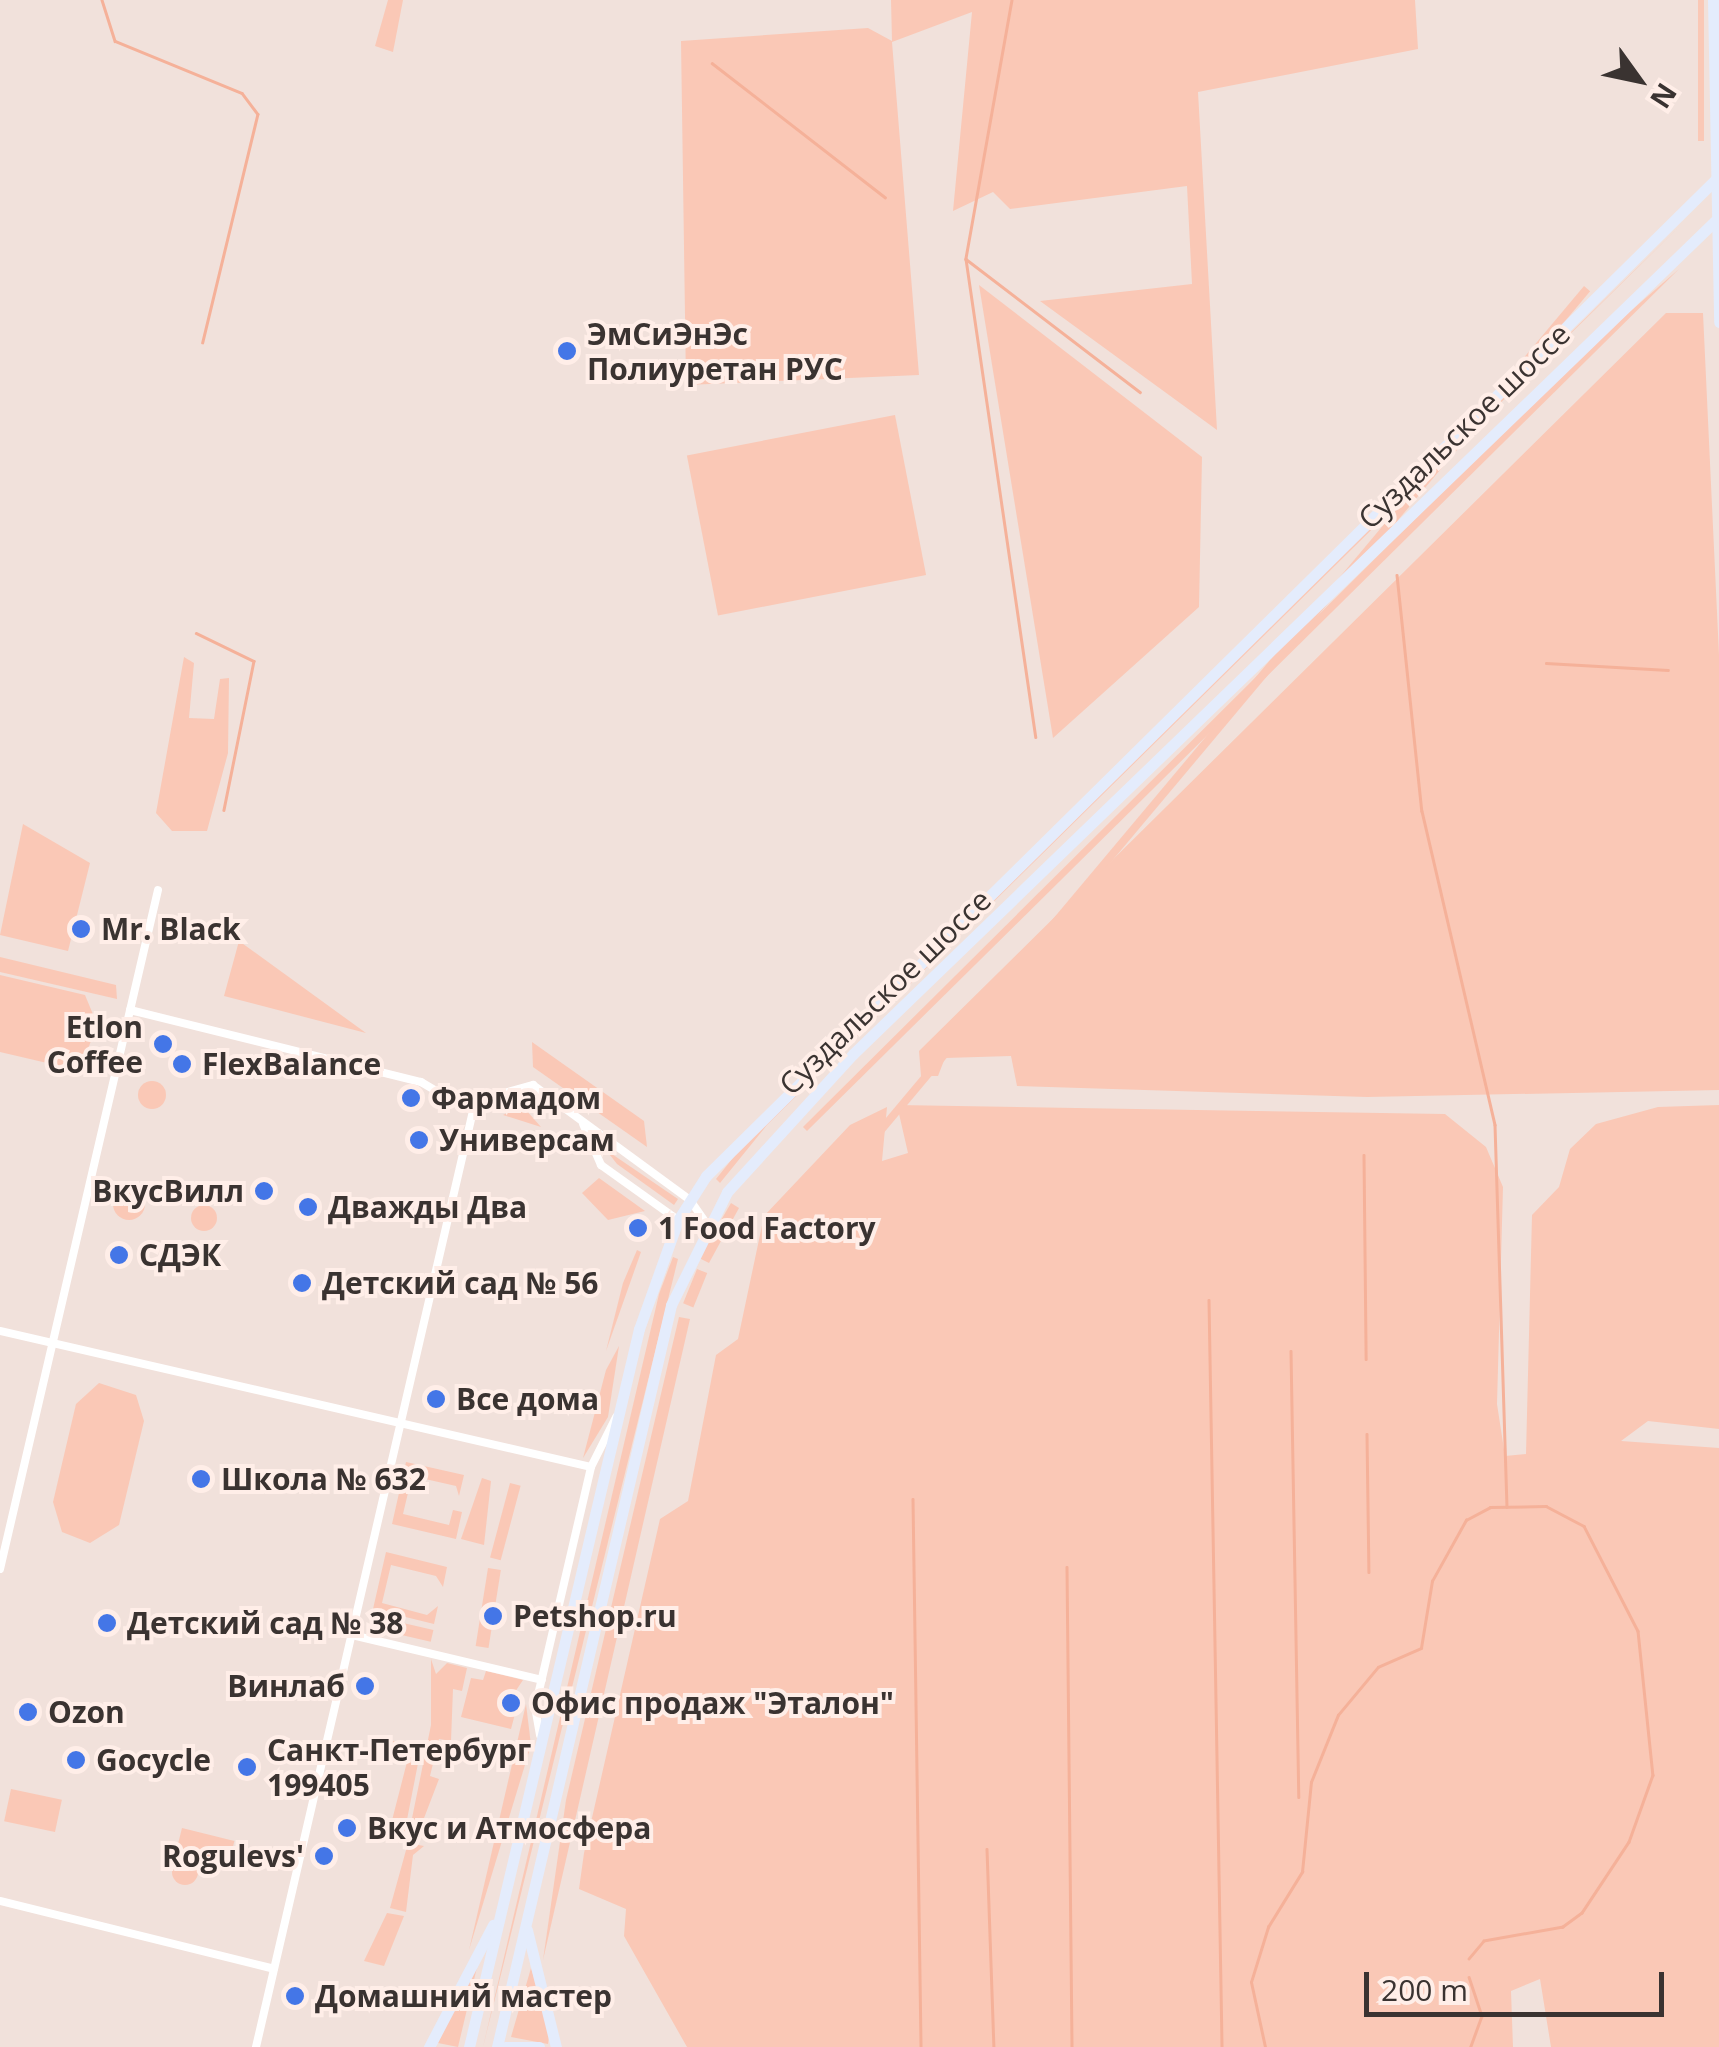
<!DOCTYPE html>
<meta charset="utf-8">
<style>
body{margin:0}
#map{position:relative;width:1719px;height:2047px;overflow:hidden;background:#f1e1db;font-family:"Open Sans",sans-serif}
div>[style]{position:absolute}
.green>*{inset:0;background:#fac8b6;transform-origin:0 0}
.round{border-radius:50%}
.stream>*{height:2.5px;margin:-1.25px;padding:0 1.25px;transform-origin:1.25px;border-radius:1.25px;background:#f5b199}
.street>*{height:8px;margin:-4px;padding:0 4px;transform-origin:4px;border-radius:4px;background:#fff}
.secondary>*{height:11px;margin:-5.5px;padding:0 5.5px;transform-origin:5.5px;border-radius:5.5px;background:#e4ecfc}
.dots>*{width:28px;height:28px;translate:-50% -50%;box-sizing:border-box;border:5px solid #ffeee8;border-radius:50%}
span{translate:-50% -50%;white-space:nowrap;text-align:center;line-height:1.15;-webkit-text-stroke:8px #ffeee8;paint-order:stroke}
.poi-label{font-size:30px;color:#3a3331;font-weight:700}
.left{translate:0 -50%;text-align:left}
.right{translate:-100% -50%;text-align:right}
.street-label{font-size:30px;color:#3a3331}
.north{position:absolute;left:1589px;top:30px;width:100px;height:100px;-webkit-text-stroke:8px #ffeee8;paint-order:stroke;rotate:123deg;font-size:28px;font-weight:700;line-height:40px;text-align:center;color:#3a3331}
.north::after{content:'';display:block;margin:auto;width:35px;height:45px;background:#3a3331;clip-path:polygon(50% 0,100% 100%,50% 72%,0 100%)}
.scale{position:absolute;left:1364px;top:1972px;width:300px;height:45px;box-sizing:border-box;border:5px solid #3a3331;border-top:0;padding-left:12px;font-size:30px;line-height:35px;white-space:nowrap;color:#3a3331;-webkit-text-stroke:8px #ffeee8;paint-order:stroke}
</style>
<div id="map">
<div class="green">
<i style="clip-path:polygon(388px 0,403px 0,393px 52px,375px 46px)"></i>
<i style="clip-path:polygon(891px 0,1415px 0,1418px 49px,1198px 92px,1217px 430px,1040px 301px,1192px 284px,1187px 186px,1010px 209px,993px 192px,953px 211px,972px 12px,892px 42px,919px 375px,686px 385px,681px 41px,868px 28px,892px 41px)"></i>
<i style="left:1698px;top:0;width:6px;height:141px"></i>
<i style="clip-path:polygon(1681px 225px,767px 1125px,720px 1183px,716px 1179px,761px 1123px)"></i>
<i style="clip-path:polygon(1679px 269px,807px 1131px,803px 1127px,1580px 355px)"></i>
<i style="clip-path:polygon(979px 285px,1202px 457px,1199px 607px,1053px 738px)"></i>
<i style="left:1584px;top:286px;width:8px;height:1177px;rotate:40deg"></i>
<i style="clip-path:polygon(1666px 313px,1703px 313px,1719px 655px,1719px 1090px,1367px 1097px,1017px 1086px,1011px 1056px,945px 1058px,938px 1076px,921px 1076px,919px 1051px)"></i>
<i style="left:895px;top:415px;width:163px;height:212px;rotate:79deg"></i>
<i style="clip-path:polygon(184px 657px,194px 663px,189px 718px,214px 719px,220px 679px,229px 678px,228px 753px,207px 831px,172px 831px,156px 813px)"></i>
<i style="clip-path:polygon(23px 824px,90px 863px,68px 951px,0 935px)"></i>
<i style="clip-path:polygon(239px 941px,366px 1033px,224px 996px)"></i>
<i style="clip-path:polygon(0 957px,116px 985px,117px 999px,0 972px)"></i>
<i style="clip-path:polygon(0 975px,85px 995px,97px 1024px,87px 1052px,60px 1066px,0 1052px)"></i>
<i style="clip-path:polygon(532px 1042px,644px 1121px,647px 1147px,533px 1067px)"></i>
<i class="round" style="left:138px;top:1081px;width:28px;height:28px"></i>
<i style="clip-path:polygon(897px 1105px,1445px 1114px,1486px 1147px,1503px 1187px,1497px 1404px,1505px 1456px,1526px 1454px,1532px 1215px,1559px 1187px,1570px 1149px,1596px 1124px,1658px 1107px,1719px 1105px,1719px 1429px,1648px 1421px,1621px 1441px,1719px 1448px,1719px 2047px,1551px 2047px,1540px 1979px,1511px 1991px,1513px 2047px,687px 2047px,624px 1936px,626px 1909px,579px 1889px,584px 1853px,660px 1519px,688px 1501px,716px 1355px,738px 1339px,764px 1216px,850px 1125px,887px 1107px,882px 1161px,908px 1153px)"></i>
<i style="clip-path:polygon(526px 1110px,541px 1127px,503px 1115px,514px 1109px)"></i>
<i style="clip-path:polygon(606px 1150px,678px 1199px,674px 1205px,617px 1164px)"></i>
<i style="clip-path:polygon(599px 1178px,645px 1211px,608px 1220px,582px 1193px)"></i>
<i class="round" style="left:113px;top:1188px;width:32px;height:32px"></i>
<i style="clip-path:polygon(731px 1203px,739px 1208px,709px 1263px,699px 1258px)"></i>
<i class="round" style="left:191px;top:1205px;width:26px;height:26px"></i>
<i style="clip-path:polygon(637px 1250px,641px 1252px,606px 1351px,623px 1283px)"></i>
<i style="clip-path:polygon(673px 1257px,678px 1259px,483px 2047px,659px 1294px)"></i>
<i style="left:697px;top:1269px;width:11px;height:37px;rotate:22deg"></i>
<i style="clip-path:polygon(679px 1317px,690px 1319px,543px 1960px,566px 1800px)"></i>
<i style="clip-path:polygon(619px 1346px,608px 1417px,583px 1458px,606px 1370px)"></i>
<i style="clip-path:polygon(99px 1383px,136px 1395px,144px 1421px,119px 1525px,90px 1543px,62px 1532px,53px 1502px,76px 1404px)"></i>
<i style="clip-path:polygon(406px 1462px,464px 1475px,459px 1496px,456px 1486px,412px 1476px,403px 1514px,449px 1525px,453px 1510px,462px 1512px,456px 1539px,392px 1524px)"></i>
<i style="clip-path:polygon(482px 1478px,491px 1481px,484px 1545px,461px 1539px)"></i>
<i style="left:510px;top:1483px;width:11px;height:77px;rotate:15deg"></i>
<i style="clip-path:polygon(386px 1552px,447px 1567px,443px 1587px,436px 1576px,391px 1565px,382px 1603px,427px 1615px,438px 1606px,434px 1624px,373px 1609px)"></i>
<i style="left:488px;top:1568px;width:13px;height:79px;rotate:9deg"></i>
<i style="left:373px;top:1616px;width:62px;height:12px;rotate:13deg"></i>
<i style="clip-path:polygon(431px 1659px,436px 1674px,447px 1663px,467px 1668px,462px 1691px,453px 1689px,451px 1741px,439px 1739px,430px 1776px,439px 1779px,416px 1839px,408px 1838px,431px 1725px)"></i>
<i style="clip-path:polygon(486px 1671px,523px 1680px,503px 1710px,515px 1714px,511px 1729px,461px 1717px,471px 1678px,483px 1680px)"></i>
<i style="clip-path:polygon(526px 1704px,531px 1745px,469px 1950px)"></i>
<i style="clip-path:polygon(393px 1741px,421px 1748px,404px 1835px,389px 1832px,407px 1762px,390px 1757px)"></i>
<i style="left:11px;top:1789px;width:52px;height:33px;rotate:12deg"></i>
<i style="left:182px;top:1828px;width:54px;height:22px;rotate:14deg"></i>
<i style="clip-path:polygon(408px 1843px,424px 1846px,413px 1855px,406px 1912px,390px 1908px)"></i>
<i class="round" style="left:172px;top:1859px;width:26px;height:26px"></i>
<i style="clip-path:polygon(387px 1913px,404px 1916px,384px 1966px,364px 1961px)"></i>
<i style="clip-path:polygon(478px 1963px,458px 2047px,438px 2043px,449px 2018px)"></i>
<i style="clip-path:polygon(531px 1968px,550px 2029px,548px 2044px,511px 2037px)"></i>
</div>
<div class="stream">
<i style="left:102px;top:0;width:43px;rotate:72.4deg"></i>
<i style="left:115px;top:41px;width:137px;rotate:22.3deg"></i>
<i style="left:242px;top:93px;width:26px;rotate:53deg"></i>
<i style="left:258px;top:114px;width:235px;rotate:103.6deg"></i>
<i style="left:1012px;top:0;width:263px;rotate:100.1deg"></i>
<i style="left:966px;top:259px;width:483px;rotate:81.7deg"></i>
<i style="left:712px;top:63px;width:219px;rotate:37.8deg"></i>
<i style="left:966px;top:259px;width:219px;rotate:37.4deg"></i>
<i style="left:1397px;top:575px;width:237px;rotate:84deg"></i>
<i style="left:1422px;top:811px;width:322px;rotate:76.9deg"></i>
<i style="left:1495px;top:1125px;width:382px;rotate:88.2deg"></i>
<i style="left:196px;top:633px;width:64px;rotate:25.8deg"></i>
<i style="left:254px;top:661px;width:152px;rotate:101.4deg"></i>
<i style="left:1546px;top:663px;width:122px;rotate:3.3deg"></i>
<i style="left:1364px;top:1155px;width:204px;rotate:89.4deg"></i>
<i style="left:1209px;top:1300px;width:747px;rotate:89deg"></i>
<i style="left:1291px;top:1351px;width:446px;rotate:89deg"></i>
<i style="left:1367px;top:1434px;width:138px;rotate:89.2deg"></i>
<i style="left:913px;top:1499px;width:548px;rotate:89.16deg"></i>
<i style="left:1067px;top:1567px;width:480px;rotate:89.4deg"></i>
<i style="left:987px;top:1849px;width:198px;rotate:88deg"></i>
<i style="left:1469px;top:1977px;width:41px;rotate:71.6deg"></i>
<i style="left:1482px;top:2016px;width:33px;rotate:110deg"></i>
<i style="left:1265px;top:2047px;width:66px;rotate:-102.2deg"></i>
<i style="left:1251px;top:1982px;width:58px;rotate:-72.8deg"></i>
<i style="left:1268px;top:1927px;width:65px;rotate:-58.3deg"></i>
<i style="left:1302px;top:1872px;width:90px;rotate:-84.3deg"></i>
<i style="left:1311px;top:1782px;width:72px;rotate:-68.1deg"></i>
<i style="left:1338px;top:1715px;width:62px;rotate:-50.2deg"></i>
<i style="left:1378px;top:1667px;width:47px;rotate:-23.8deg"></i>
<i style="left:1421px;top:1648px;width:68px;rotate:-80.7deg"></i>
<i style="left:1432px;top:1581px;width:70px;rotate:-60.9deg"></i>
<i style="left:1466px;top:1520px;width:27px;rotate:-28deg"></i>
<i style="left:1490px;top:1507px;width:56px;rotate:-1deg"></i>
<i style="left:1546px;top:1506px;width:43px;rotate:27.8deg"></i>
<i style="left:1584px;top:1526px;width:118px;rotate:62.8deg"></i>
<i style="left:1638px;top:1631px;width:145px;rotate:84.1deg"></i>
<i style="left:1653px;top:1775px;width:71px;rotate:109.7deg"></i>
<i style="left:1629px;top:1842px;width:85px;rotate:123.5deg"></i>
<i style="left:1582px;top:1913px;width:24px;rotate:144deg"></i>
<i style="left:1563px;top:1927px;width:80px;rotate:170deg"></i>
<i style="left:1484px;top:1941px;width:23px;rotate:130deg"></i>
</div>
<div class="street">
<i style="left:130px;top:1010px;width:300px;rotate:13.9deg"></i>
<i style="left:421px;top:1082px;width:45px;rotate:30.5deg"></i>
<i style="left:460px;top:1105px;width:76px;rotate:-15.3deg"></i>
<i style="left:533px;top:1085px;width:195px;rotate:36.2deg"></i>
<i style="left:690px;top:1200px;width:29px;rotate:55deg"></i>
<i style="left:583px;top:1124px;width:45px;rotate:66.3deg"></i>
<i style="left:601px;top:1165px;width:95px;rotate:35.5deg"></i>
<i style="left:678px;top:1220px;width:29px;rotate:8deg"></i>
<i style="left:0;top:1331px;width:606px;rotate:12.96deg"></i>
<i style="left:0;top:1569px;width:697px;rotate:-76.9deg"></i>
<i style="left:352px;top:1635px;width:195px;rotate:13.3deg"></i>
<i style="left:540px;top:1735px;width:27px;rotate:-100deg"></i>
<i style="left:535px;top:1708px;width:247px;rotate:-76.9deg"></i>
<i style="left:591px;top:1467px;width:56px;rotate:-63.4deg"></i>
<i style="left:0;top:1901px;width:282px;rotate:13.9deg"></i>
<i style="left:256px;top:2047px;width:970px;rotate:-76.95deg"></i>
</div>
<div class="secondary">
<i style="left:1713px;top:0;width:322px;rotate:88.9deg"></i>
<i style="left:527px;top:1930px;width:121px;rotate:76.1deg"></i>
<i style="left:429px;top:2047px;width:138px;rotate:-62.3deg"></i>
<i style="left:469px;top:2047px;width:738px;rotate:-76.68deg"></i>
<i style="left:639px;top:1329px;width:116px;rotate:-70.3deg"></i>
<i style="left:678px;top:1220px;width:52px;rotate:-57.5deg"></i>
<i style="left:706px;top:1176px;width:1419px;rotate:-44.63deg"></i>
<i style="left:497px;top:2047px;width:762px;rotate:-76.8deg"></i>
<i style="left:671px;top:1305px;width:126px;rotate:-63.6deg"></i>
<i style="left:727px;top:1192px;width:187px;rotate:-47.6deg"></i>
<i style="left:853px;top:1054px;width:1204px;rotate:-44.02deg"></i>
<i style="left:505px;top:2047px;width:34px"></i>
</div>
<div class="dots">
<i style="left:567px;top:351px;background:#4476e7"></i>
<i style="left:81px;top:929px;background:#4476e7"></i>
<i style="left:163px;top:1044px;background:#4476e7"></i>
<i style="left:182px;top:1064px;background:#4476e7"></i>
<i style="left:411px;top:1098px;background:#4476e7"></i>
<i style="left:419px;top:1140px;background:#4476e7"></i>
<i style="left:264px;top:1191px;background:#4476e7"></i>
<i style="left:308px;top:1207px;background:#4476e7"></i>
<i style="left:638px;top:1228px;background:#4476e7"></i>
<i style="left:119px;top:1255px;background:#4476e7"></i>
<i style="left:302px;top:1283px;background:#4476e7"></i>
<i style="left:436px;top:1399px;background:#4476e7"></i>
<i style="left:201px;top:1479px;background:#4476e7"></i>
<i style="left:493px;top:1616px;background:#4476e7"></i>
<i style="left:107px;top:1623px;background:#4476e7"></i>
<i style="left:365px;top:1686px;background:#4476e7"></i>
<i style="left:511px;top:1703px;background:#4476e7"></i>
<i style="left:28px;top:1712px;background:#4476e7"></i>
<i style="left:76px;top:1760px;background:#4476e7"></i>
<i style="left:247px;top:1767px;background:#4476e7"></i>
<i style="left:347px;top:1828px;background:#4476e7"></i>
<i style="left:324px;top:1856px;background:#4476e7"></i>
<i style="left:295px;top:1996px;background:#4476e7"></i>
</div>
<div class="poi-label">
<span class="left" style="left:587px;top:351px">ЭмСиЭнЭс<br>Полиуретан РУС</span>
<span class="left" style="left:101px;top:929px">Mr. Black</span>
<span class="right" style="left:143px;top:1044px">Etlon<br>Coffee</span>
<span class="left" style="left:202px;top:1064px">FlexBalance</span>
<span class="left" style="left:431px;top:1098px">Фармадом</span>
<span class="left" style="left:439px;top:1140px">Универсам</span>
<span class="right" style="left:244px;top:1191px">ВкусВилл</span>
<span class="left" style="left:328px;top:1207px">Дважды Два</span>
<span class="left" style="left:658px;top:1228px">1 Food Factory</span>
<span class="left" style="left:139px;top:1255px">СДЭК</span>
<span class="left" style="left:322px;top:1283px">Детский сад № 56</span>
<span class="left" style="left:456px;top:1399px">Все дома</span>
<span class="left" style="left:221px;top:1479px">Школа № 632</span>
<span class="left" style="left:513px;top:1616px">Petshop.ru</span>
<span class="left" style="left:127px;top:1623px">Детский сад № 38</span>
<span class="right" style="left:345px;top:1686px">Винлаб</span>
<span class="left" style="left:531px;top:1703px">Офис продаж "Эталон"</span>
<span class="left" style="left:48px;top:1712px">Ozon</span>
<span class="left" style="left:267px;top:1767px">Санкт-Петербург<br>199405</span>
<span class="left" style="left:96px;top:1760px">Gocycle</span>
<span class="left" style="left:367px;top:1828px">Вкус и Атмосфера</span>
<span class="right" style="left:304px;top:1856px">Rogulevs'</span>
<span class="left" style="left:315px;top:1996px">Домашний мастер</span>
</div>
<div class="street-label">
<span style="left:1464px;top:426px;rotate:-44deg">Суздальское шоссе</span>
<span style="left:885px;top:992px;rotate:-44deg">Суздальское шоссе</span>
</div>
<div class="north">N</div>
<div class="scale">200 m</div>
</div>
